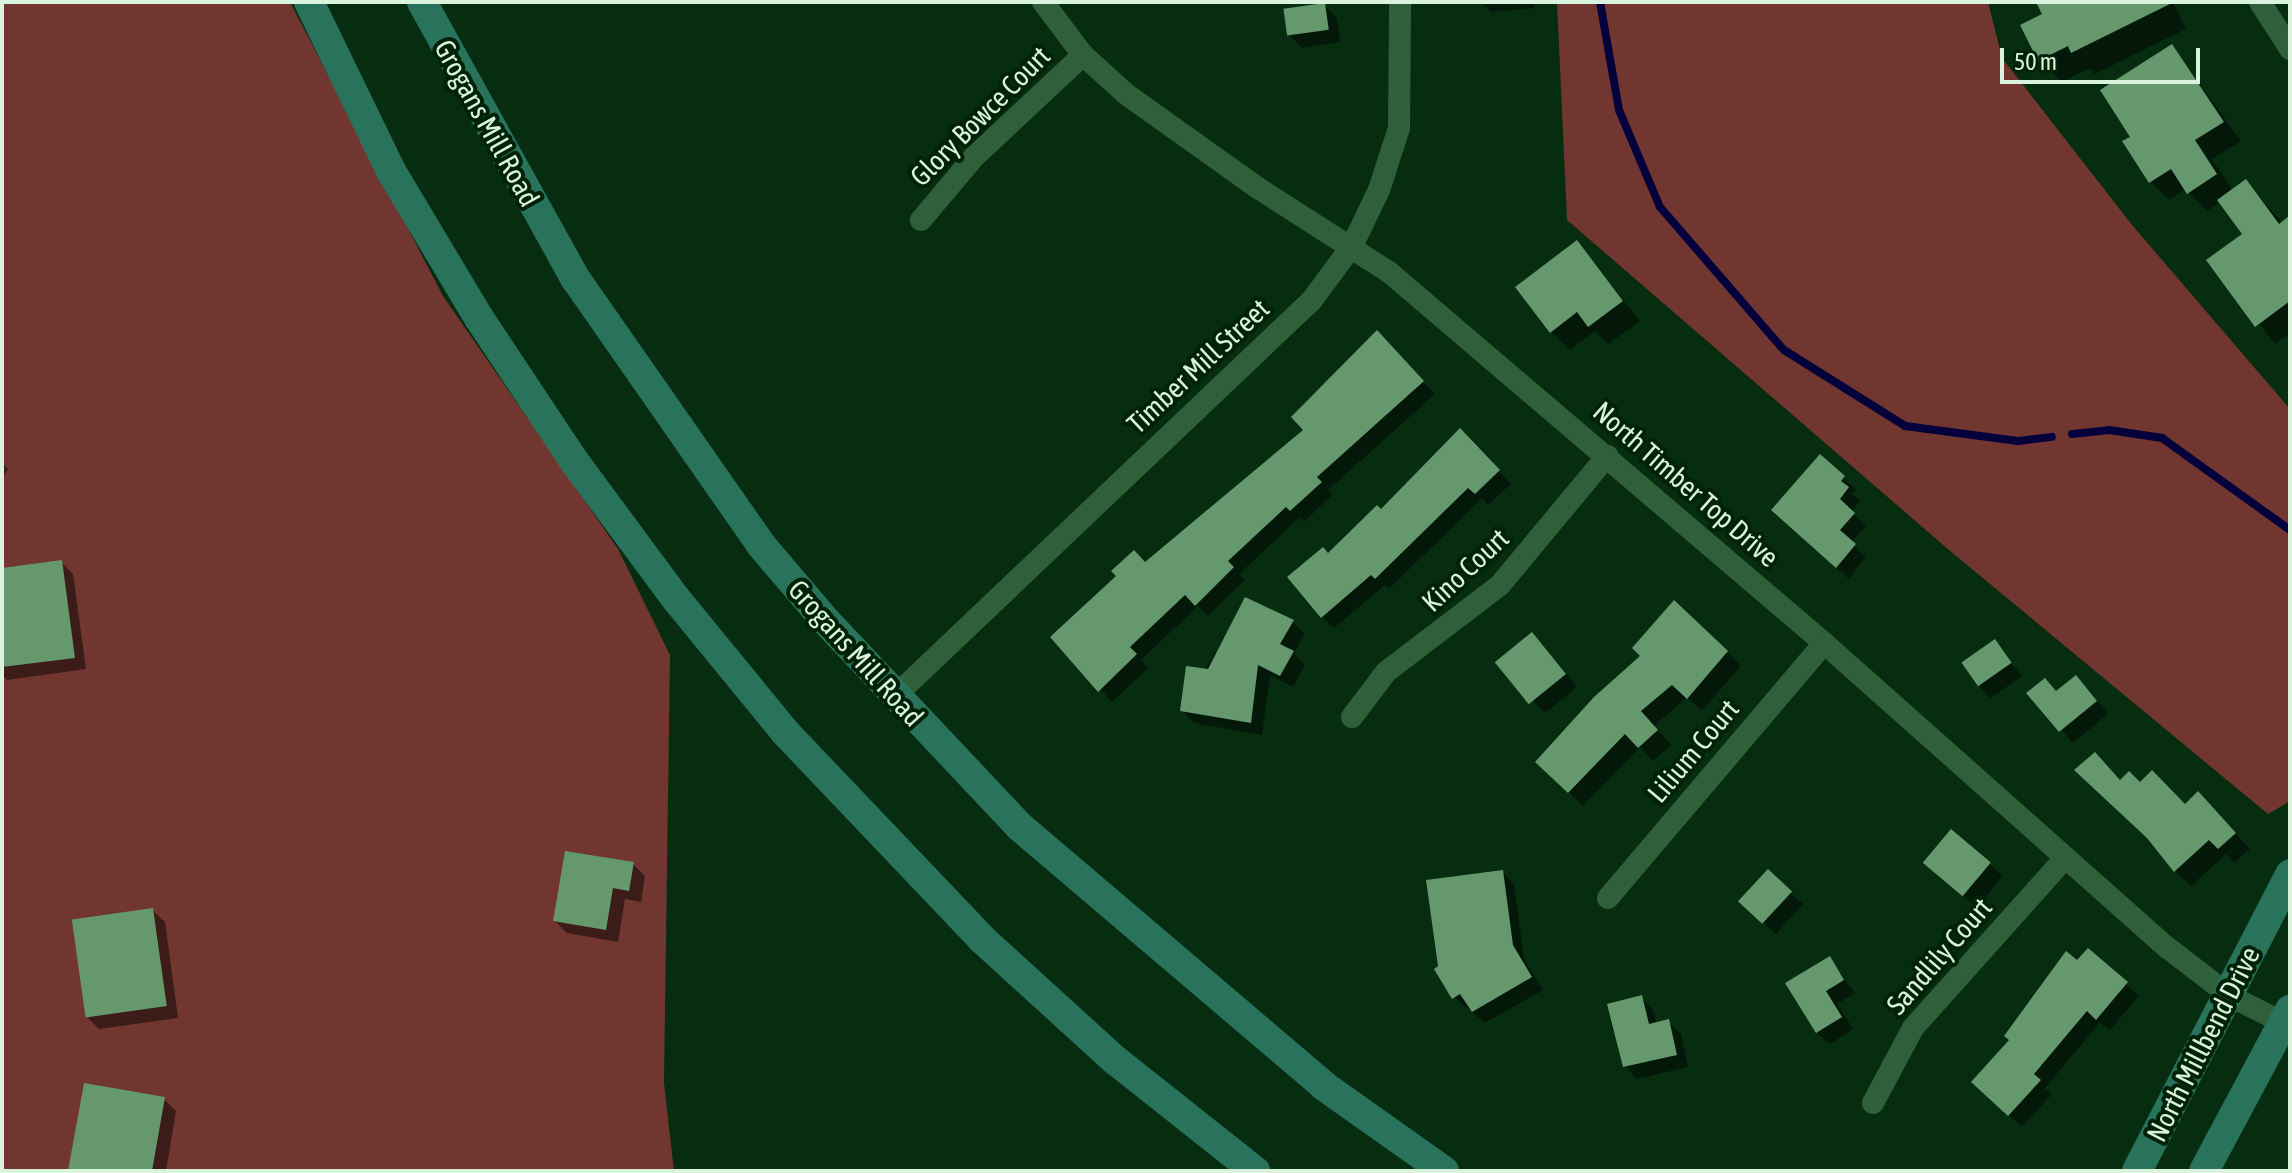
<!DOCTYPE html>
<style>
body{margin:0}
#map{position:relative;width:2292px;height:1173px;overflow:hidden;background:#072d11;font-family:"Asap Condensed",sans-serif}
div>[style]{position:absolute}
.green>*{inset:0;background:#70362f}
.shadow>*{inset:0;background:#0007}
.stream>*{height:8px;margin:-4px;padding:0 4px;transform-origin:4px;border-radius:4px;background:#03003b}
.building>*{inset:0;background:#66986e;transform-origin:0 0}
.street>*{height:22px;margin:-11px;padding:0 11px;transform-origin:11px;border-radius:11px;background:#2f6039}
.secondary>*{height:30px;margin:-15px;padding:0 15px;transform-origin:15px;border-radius:15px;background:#29725c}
span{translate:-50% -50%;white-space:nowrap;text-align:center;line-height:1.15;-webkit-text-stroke:8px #002307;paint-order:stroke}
.street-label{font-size:28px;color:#d9f3dc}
.frame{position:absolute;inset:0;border:4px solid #d9f3dc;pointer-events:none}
.scale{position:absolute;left:2000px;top:48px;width:200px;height:36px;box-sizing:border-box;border:4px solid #d9f3dc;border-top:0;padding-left:10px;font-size:24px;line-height:28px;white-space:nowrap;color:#d9f3dc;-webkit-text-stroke:6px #002307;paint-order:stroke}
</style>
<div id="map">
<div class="green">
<i style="clip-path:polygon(2px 2px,290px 2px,443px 296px,618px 549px,670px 655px,664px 1083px,674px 1171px,2px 1171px)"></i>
<i style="clip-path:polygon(1557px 2px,1988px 2px,2002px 58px,2132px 225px,2290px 409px,2290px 801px,2268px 814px,1949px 550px,1567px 220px)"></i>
</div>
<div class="shadow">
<i style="clip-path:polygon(1481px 2px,1534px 2px,1535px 8px,1491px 12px)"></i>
<i style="clip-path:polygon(2038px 2px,2173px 2px,2186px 29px,2095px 74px,2090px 68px,2062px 82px,2039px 60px,2045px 15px)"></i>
<i style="clip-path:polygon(1324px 5px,1337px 18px,1340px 42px,1302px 48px,1290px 36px)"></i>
<i style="clip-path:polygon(2172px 46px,2241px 141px,2212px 159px,2233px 191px,2246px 182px,2290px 231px,2290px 333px,2275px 344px,2208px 260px,2244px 234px,2221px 202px,2207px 211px,2186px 189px,2169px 200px,2151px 182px,2132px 137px)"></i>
<i style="clip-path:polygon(1577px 243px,1640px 321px,1608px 344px,1595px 331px,1570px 350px,1551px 332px)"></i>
<i style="clip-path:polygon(1389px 345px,1435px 394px,1328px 490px,1332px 495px,1304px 522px,1299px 518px,1239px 574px,1245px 580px,1208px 616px,1198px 606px,1141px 660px,1148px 668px,1112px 702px,1053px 637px,1306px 430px)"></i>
<i style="clip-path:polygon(1472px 443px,1511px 484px,1488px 505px,1482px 498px,1389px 589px,1385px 585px,1334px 628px,1322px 616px,1329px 555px)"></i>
<i style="clip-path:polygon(1821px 457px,1856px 490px,1852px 493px,1860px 501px,1851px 512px,1866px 526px,1851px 543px,1866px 557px,1849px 579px,1785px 522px)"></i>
<i style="clip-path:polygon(2px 463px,8px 469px,2px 479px)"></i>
<i style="clip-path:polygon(61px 562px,73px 574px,86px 669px,7px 680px,2px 675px,2px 570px)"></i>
<i style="clip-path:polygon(1246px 600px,1293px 622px,1305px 634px,1294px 653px,1305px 665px,1293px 687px,1270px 675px,1262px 735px,1194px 723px,1182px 710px)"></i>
<i style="clip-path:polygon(1995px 642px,2022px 676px,1991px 698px,1979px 686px)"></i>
<i style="clip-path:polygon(1544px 647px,1577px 687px,1545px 713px,1533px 701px)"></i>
<i style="clip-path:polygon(1727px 652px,1741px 666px,1702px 711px,1687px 697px,1654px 726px,1671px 745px,1653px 761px,1640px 747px,1583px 806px,1538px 762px,1643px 657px)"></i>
<i style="clip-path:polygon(2088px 689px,2108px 714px,2073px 743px,2029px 693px)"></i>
<i style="clip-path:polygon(2121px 782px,2140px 785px,2185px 806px,2213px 809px,2250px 849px,2234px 863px,2226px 854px,2191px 886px,2175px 871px)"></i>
<i style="clip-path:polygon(633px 864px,645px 876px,641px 902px,625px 899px,618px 942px,567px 933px,555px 921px)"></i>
<i style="clip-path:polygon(1990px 864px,2002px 876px,1977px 908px,1938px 875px)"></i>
<i style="clip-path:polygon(1502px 872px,1514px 884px,1524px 959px,1543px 990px,1485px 1023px,1454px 997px)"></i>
<i style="clip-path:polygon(1768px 872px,1803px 904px,1776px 934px,1754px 914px)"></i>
<i style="clip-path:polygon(152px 910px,165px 922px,178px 1018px,99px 1029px,87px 1017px)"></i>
<i style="clip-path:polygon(2088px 951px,2139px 996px,2110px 1030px,2100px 1022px,2045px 1088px,2052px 1094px,2022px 1127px,1985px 1094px,2011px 1040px)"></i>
<i style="clip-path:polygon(1829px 959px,1855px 993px,1837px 1004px,1853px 1029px,1830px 1044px,1817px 1032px)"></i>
<i style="clip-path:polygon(1641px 998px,1653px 1010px,1657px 1024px,1668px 1022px,1681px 1034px,1688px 1067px,1637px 1079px,1625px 1066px)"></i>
<i style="clip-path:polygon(164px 1099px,176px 1111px,166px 1171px,71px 1171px)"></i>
</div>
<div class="stream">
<i style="left:1600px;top:2px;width:110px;rotate:80deg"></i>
<i style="left:1619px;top:110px;width:105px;rotate:67.1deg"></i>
<i style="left:1660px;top:207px;width:189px;rotate:49.1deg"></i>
<i style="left:1784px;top:350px;width:143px;rotate:32.1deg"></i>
<i style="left:1905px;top:426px;width:114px;rotate:7.6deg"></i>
<i style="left:2018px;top:441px;width:34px;rotate:-7deg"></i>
<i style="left:2072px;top:434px;width:37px;rotate:-6deg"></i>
<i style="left:2109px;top:430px;width:54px;rotate:8.6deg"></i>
<i style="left:2162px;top:438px;width:158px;rotate:35.7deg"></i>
</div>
<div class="building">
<i style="clip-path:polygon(2036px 2px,2174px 2px,2071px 53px,2068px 46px,2038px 61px,2020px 25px,2042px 14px)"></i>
<i style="left:1325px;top:3px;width:27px;height:42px;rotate:82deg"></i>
<i style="clip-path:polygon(2172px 44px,2224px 122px,2195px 140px,2217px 174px,2187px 194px,2171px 169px,2149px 183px,2122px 141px,2130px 137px,2100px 90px)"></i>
<i style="clip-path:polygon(2246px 179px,2279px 224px,2290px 215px,2290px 301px,2255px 327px,2206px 260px,2242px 234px,2217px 200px)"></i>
<i style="clip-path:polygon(1577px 240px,1623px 301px,1588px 327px,1577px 312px,1550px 333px,1515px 287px)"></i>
<i style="clip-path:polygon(1377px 330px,1424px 381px,1317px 477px,1322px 482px,1290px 511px,1286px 507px,1228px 561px,1234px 567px,1195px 606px,1185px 595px,1130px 647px,1137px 654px,1098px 692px,1050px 637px,1116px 576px,1111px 571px,1134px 550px,1145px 562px,1303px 430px,1291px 417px)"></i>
<i style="clip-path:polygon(1460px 428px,1500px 470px,1475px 494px,1468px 488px,1375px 579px,1371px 575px,1321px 618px,1287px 577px,1323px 547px,1328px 553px,1377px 505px,1381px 509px)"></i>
<i style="clip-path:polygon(1820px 454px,1845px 476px,1841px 481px,1849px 487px,1840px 499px,1855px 513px,1840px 530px,1856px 544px,1836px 568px,1771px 510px)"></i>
<i style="clip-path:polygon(62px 560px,75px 658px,2px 667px,2px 568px)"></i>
<i style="clip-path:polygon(1245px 597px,1294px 620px,1280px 644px,1294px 651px,1280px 676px,1258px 665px,1251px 723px,1180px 711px,1186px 666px,1208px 669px)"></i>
<i style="clip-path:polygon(1674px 600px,1728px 651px,1687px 699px,1672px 685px,1641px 711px,1658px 730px,1638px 748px,1625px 734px,1568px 793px,1535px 762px,1594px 697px,1640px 656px,1632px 648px)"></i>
<i style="left:1532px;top:632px;width:54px;height:48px;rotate:51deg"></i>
<i style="left:1995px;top:639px;width:29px;height:41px;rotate:55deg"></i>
<i style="clip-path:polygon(2076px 675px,2097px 701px,2059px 732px,2026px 693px,2045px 678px,2056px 691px)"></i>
<i style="clip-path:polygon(2095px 752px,2120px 780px,2129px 771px,2140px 782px,2152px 770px,2185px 804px,2198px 791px,2236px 833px,2218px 849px,2209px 840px,2174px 872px,2147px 838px,2074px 770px)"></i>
<i style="left:1951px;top:829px;width:52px;height:44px;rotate:40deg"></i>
<i style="clip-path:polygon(565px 851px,634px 862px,629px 891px,613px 888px,606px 930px,553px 921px)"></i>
<i style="left:1768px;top:869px;width:33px;height:44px;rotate:43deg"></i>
<i style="clip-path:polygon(1503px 870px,1513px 945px,1532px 977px,1472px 1012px,1460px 994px,1452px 999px,1434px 969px,1438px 966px,1426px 880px)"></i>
<i style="left:153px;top:908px;width:99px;height:82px;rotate:82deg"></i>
<i style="clip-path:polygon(2088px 948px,2128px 982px,2096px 1020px,2087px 1011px,2034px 1074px,2041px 1080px,2008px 1116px,1971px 1082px,2009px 1040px,2004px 1036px,2066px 951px,2077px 960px)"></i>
<i style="clip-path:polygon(1830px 956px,1844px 980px,1826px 991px,1842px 1017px,1816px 1033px,1785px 983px)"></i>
<i style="clip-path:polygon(1642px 995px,1649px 1024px,1669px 1019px,1677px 1055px,1623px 1067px,1607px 1004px)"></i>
<i style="clip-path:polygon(84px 1083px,165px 1097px,152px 1171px,68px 1171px)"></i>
</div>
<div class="street">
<i style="left:1043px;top:2px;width:66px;rotate:53deg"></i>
<i style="left:1083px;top:55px;width:58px;rotate:42.2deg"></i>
<i style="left:1126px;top:94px;width:162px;rotate:35.5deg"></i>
<i style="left:1258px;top:188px;width:156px;rotate:32.7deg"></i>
<i style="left:1389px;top:272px;width:572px;rotate:40.46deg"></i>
<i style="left:1824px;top:643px;width:460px;rotate:41.6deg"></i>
<i style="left:2168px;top:948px;width:78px;rotate:37.7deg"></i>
<i style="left:2230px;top:996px;width:67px;rotate:26.6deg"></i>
<i style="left:2260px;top:2px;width:56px;rotate:57.4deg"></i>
<i style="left:921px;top:220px;width:82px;rotate:-49.9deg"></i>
<i style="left:974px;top:157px;width:149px;rotate:-43.1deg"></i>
<i style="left:893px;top:698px;width:578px;rotate:-43.53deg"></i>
<i style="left:1312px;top:300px;width:67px;rotate:-53.5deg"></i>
<i style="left:1352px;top:246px;width:62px;rotate:-64.3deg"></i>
<i style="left:1379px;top:190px;width:65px;rotate:-72.1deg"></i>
<i style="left:1399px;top:128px;width:126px;rotate:-89.5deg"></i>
<i style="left:1352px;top:717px;width:56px;rotate:-52.9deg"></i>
<i style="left:1386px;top:672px;width:143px;rotate:-37.3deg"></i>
<i style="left:1500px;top:585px;width:168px;rotate:-50.3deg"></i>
<i style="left:1608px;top:898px;width:334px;rotate:-49.7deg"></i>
<i style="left:1873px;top:1103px;width:85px;rotate:-61.9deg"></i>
<i style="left:1913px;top:1028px;width:228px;rotate:-48.2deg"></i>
</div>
<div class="secondary">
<i style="left:309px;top:2px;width:188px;rotate:64.1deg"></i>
<i style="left:391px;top:171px;width:171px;rotate:59.1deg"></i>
<i style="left:479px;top:318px;width:172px;rotate:56.4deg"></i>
<i style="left:574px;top:461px;width:173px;rotate:53.5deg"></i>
<i style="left:677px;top:600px;width:171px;rotate:50.7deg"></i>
<i style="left:785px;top:732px;width:287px;rotate:46.4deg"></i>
<i style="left:983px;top:940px;width:178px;rotate:42.3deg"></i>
<i style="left:1115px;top:1060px;width:179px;rotate:38.4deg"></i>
<i style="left:422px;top:2px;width:316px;rotate:61deg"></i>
<i style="left:575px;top:278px;width:327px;rotate:55.1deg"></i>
<i style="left:762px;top:546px;width:97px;rotate:49.6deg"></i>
<i style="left:825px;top:620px;width:283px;rotate:46.7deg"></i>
<i style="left:1019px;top:826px;width:401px;rotate:40.4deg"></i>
<i style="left:1324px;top:1086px;width:147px;rotate:35.3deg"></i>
<i style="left:2137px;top:1171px;width:334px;rotate:-62.7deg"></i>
<i style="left:2204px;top:1171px;width:183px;rotate:-61.9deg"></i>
</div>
<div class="street-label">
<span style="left:980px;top:116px;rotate:-45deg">Glory Bowce Court</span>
<span style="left:487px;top:123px;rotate:61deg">Grogans Mill Road</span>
<span style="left:1198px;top:366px;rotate:-43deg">Timber Mill Street</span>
<span style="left:1686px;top:484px;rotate:41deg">North Timber Top Drive</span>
<span style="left:1465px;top:570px;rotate:-43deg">Kino Court</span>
<span style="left:856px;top:653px;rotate:48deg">Grogans Mill Road</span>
<span style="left:1693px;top:751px;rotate:-50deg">Lilium Court</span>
<span style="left:1939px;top:956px;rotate:-49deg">Sandlily Court</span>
<span style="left:2203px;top:1044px;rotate:-63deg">North Millbend Drive</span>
</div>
<div class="frame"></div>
<div class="scale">50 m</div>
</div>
